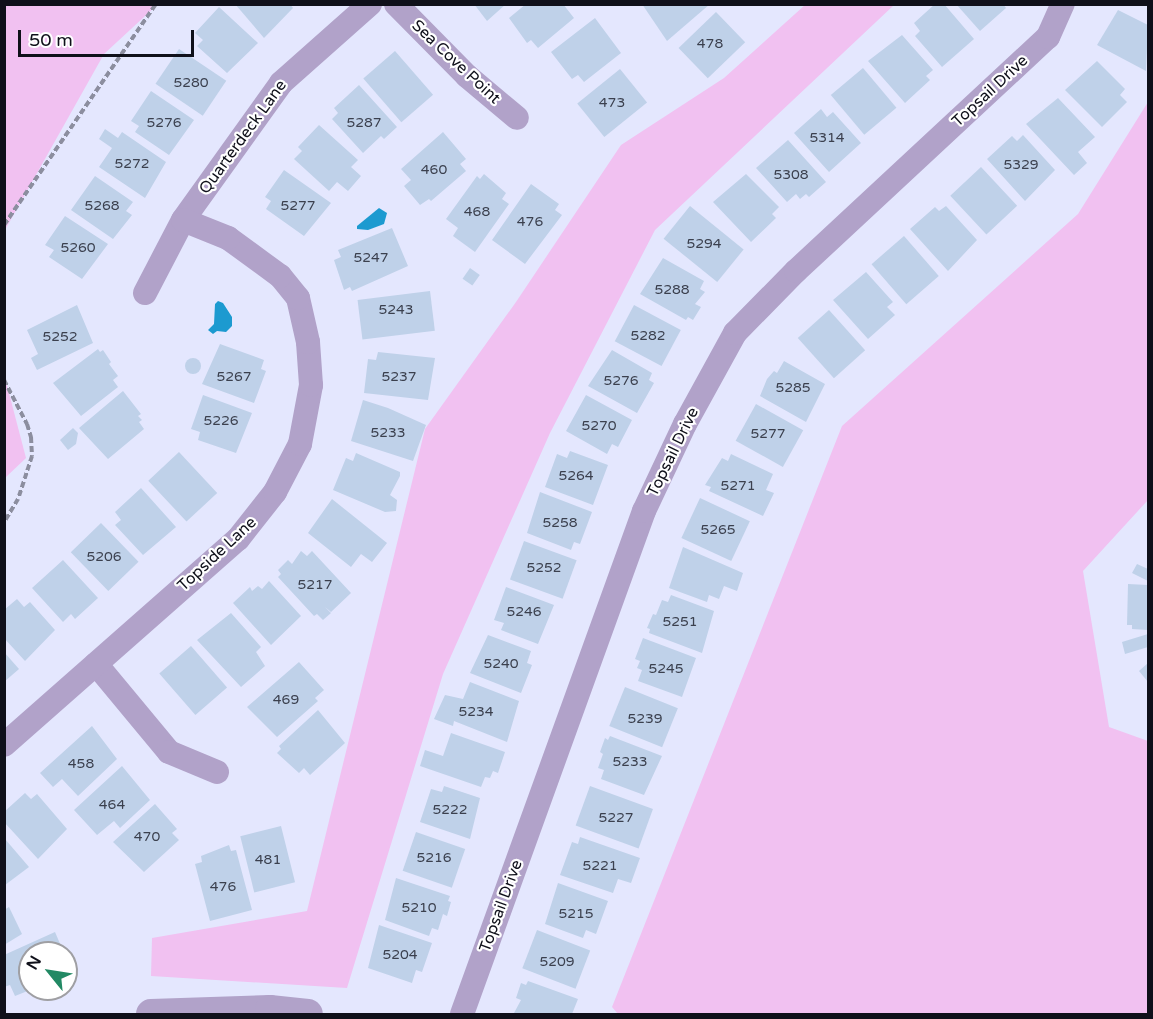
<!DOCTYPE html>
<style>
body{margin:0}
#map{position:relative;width:1153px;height:1019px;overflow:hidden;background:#e4e7fe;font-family:"Varela Round",sans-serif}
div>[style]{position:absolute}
.green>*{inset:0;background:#f1c1f1}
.water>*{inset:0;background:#1c9ad0}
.building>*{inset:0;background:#bfd1e9;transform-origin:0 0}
.round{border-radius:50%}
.path>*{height:4px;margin-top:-2px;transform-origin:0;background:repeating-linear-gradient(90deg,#8c8e9f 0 6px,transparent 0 9px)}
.minor>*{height:24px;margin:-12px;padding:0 12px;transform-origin:12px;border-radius:12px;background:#b1a2c9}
.tertiary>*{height:30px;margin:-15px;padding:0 15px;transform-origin:15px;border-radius:15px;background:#b1a2c9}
span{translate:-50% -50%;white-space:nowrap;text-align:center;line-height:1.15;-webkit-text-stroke:4.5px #fff;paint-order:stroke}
.number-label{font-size:14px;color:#3b404e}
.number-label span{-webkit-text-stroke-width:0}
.street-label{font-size:16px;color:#0f101a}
.frame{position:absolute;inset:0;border:6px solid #0f101a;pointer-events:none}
.north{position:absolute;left:18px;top:941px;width:60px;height:60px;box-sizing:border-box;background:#fff;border:2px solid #9f9fa3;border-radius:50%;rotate:300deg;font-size:16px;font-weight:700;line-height:24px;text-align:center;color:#0f101a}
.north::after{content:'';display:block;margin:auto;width:21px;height:27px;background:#228964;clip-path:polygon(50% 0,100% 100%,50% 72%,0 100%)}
.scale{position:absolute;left:18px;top:30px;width:176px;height:27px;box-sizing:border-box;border:3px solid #0f101a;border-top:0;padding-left:8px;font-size:18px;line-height:21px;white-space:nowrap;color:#0f101a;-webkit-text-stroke:4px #fff;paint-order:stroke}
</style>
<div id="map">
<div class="green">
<i style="clip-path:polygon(5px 4px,157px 5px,104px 54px,5px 230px)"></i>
<i style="clip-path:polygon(805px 5px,894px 5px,655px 230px,550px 433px,443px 674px,347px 988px,151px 976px,152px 938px,307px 911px,425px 429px,516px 302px,621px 145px,724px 78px)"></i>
<i style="clip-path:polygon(1148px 102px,1148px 500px,1083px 571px,1109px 727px,1148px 741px,1148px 1014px,618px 1014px,612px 1007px,842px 426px,1078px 214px)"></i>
<i style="clip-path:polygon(4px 374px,26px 458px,5px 478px,4px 478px)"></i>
</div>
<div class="water">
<i style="clip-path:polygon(379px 208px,387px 213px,384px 224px,368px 230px,357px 229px,357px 226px)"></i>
<i style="clip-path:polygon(218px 301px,223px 303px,232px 317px,232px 326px,226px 332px,217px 331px,213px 334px,208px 330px,214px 324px,215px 304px)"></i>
</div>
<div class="building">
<i style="clip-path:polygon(235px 4px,290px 4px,293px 8px,264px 38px)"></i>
<i style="clip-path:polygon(474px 4px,506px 4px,487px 21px)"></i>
<i style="clip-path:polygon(526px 4px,563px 4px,574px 18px,538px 48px,531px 40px,527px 43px,509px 18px)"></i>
<i style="clip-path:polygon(642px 4px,710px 4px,667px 41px)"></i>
<i style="clip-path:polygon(935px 4px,944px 4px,974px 39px,942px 67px,915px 36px,920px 31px,914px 23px)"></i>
<i style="clip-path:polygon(956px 4px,1003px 4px,1006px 8px,980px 31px)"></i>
<i style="clip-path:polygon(219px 7px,258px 43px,227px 73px,197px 46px,203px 40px,195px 33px)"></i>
<i style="clip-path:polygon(1118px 10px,1148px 25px,1146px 71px,1097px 45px)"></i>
<i style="left:716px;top:12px;width:42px;height:52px;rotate:46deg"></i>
<i style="clip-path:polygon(595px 18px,621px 53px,584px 82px,578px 75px,572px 79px,551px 52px)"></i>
<i style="clip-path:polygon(902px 35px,933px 70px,926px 76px,930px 80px,905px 103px,868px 61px)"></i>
<i style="left:179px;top:49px;width:57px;height:42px;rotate:34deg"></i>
<i style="left:395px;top:51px;width:58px;height:42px;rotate:49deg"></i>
<i style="clip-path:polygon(1097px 61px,1125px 89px,1120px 95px,1127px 102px,1102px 127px,1065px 90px)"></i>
<i style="left:863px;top:68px;width:52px;height:42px;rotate:50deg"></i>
<i style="left:620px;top:69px;width:43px;height:55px;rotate:51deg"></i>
<i style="clip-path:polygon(359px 85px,397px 127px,384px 139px,381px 136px,363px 153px,332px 119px,338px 113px,334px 108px)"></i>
<i style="clip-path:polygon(151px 91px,194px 120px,169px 155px,135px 132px,139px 126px,131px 121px)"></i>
<i style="clip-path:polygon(1058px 98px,1095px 137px,1078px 152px,1087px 163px,1074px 175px,1026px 124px)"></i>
<i style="clip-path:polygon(821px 109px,827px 117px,833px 112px,861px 143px,829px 172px,794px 133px)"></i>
<i style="clip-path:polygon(319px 125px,358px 160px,351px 167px,361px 176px,348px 191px,337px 182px,329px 191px,294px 159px,302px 151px,298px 147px)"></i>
<i style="clip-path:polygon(105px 129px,118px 138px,122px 132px,166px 162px,145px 198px,99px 167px,112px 148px,99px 139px)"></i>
<i style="clip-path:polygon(443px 132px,466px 159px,460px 164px,466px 171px,431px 201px,429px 199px,420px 205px,404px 186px,411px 180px,401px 169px)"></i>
<i style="clip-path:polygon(1023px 135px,1055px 170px,1025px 201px,987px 159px,1012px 136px,1017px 141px)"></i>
<i style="clip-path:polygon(788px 140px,826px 182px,809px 197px,806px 194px,800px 199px,796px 194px,787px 202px,756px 168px)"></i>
<i style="left:981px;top:167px;width:53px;height:42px;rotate:47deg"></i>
<i style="clip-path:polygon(284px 170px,331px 203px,304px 236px,266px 209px,271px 201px,265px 197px)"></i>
<i style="clip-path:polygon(484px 174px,506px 193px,502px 199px,509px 204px,475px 252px,453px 236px,458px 228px,446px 219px,477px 176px,480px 179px)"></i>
<i style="clip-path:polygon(746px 174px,779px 207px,772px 214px,776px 218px,751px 242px,713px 202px)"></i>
<i style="clip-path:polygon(95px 176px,133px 202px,126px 211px,132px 215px,113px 239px,71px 210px)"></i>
<i style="clip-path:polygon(531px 184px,559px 204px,555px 210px,562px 215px,525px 264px,492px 240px)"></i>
<i style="left:690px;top:206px;width:69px;height:42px;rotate:39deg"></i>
<i style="clip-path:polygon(946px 206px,977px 240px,948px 271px,910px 229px,935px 207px,939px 211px)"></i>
<i style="clip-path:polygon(65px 216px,108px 244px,82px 279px,49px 257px,54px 250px,45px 245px)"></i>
<i style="clip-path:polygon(392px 228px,408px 266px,352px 291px,350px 287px,344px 290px,334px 260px,341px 257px,338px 250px)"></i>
<i style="left:904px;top:236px;width:53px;height:43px;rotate:49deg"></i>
<i style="clip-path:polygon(663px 258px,704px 281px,700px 289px,705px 292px,695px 304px,701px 307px,693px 320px,688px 317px,686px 320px,640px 294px)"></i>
<i style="left:470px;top:268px;width:12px;height:13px;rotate:35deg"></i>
<i style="clip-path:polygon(866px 272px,893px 302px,887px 307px,895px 315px,868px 339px,833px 300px)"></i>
<i style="left:430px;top:291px;width:40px;height:73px;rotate:83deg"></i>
<i style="clip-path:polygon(77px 305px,93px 343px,37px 370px,31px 358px,38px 354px,27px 330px)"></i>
<i style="left:634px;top:305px;width:53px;height:41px;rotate:28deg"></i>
<i style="left:829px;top:310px;width:54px;height:42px;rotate:48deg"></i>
<i style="clip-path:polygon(220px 344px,264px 360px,261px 369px,266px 371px,254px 403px,202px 384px)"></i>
<i style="clip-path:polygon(98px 349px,100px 352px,103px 350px,111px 362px,109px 364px,118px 376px,113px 380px,118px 387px,81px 416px,53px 383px)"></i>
<i style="clip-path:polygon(612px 350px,652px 373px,649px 380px,654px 383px,637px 413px,588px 386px)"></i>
<i style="clip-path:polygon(378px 352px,435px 358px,428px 400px,364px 393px,368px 359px,376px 360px)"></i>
<i class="round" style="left:185px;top:358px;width:16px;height:16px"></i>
<i style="clip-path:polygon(784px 361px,825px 384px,806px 422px,760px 396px,767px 379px,774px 371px,777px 373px)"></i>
<i style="clip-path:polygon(123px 391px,141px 414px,138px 416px,142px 420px,139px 422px,144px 429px,108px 459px,79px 428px)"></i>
<i style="clip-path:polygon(203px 395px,252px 413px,236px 453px,198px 440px,200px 432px,191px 429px)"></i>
<i style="clip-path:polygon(586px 395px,632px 420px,618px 447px,612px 444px,607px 454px,566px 431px)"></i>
<i style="clip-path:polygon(363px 400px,388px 408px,426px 425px,413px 461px,351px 441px)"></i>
<i style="left:756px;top:404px;width:54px;height:42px;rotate:29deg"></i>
<i style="clip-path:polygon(73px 428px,78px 433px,76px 444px,68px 450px,60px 440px)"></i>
<i style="clip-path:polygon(570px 451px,608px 465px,593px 505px,545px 487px,557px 454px,567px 458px)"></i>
<i style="left:179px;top:452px;width:56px;height:42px;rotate:47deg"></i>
<i style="clip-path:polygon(356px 453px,400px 472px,400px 476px,390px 495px,397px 500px,396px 511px,385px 512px,333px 490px,346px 458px,353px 461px)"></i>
<i style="clip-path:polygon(731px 454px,773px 474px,766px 490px,774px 493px,763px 516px,709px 491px,711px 487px,705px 485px,722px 458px,728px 461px)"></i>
<i style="clip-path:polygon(141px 488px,176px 527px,143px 555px,115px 525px,121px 520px,115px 512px)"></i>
<i style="clip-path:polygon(540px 492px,592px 512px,580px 544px,574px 542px,571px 550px,527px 533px)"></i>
<i style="left:700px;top:498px;width:55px;height:44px;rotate:25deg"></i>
<i style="clip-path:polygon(332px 499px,387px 543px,372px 562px,361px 554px,351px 567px,308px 533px)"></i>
<i style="left:101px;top:523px;width:54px;height:42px;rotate:46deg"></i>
<i style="left:524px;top:541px;width:56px;height:41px;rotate:20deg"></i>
<i style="clip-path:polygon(683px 547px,743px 573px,737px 591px,724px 586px,719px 599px,709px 595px,707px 602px,669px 588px)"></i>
<i style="clip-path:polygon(301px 551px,307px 556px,312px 551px,351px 593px,331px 612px,325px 607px,331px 613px,323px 620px,317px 614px,314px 616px,278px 577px,281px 574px,278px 570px,288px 560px,292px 564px)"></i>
<i style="clip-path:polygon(63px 560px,98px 598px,75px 619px,71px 614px,63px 622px,32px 588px)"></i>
<i style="clip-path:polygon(1137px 564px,1148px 569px,1148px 581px,1132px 573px)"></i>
<i style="clip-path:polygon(269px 581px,301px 616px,271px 645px,233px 603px,250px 587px,252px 591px,258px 586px,262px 589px)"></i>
<i style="clip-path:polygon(1128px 584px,1148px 585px,1148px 630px,1132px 629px,1132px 625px,1127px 625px)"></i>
<i style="clip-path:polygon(506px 587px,554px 605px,538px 644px,501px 630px,504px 623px,494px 620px)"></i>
<i style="clip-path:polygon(671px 595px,714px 611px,702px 653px,649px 633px,650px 629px,647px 628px,653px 614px,656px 615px,662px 600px,668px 602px)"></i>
<i style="clip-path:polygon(17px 599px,24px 607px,30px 602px,55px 630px,25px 661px,4px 638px,4px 610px)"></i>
<i style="clip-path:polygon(231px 613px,261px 647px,256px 652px,265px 666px,241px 687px,197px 640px)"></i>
<i style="clip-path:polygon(1148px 634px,1148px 647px,1125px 654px,1122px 642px)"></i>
<i style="clip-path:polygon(488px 635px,531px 651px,527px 663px,532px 665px,521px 693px,470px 673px)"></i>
<i style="clip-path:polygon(643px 638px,696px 658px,682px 697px,638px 681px,642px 670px,637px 668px,640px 661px,635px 659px)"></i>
<i style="left:191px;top:646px;width:55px;height:42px;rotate:49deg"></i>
<i style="clip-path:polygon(4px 652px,19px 669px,4px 682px)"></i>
<i style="clip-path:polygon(299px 662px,324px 690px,315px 698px,318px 701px,277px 737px,247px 707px)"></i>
<i style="clip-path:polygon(1148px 663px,1148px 682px,1139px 671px)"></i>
<i style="clip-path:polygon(470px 682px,519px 701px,507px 742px,454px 721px,453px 726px,434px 719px,445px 695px,463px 699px)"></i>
<i style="left:625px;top:687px;width:57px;height:42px;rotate:22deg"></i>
<i style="clip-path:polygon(318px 710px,345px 743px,310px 775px,304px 768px,299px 773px,277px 753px,281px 749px,279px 746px)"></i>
<i style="clip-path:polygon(92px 726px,117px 759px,78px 796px,62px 779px,53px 787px,40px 773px)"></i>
<i style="clip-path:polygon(451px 733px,505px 752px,498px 773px,493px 771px,490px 778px,485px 777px,481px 787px,420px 766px,425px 750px,443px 756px)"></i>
<i style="clip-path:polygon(610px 736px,662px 756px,644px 795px,601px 779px,604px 770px,598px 768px,603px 754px,600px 752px,605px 738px,608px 740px)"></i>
<i style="clip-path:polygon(122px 766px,150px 800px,120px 828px,114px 821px,97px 835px,74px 810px)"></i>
<i style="clip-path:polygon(444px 786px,480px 798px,470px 839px,420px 822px,431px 789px,442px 792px)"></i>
<i style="left:590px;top:786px;width:67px;height:42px;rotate:20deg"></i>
<i style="clip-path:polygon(25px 793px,31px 799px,37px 794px,67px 829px,38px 859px,4px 822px,4px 812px)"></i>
<i style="clip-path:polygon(155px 804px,177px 829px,172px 833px,179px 840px,144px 872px,113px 842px)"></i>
<i style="left:281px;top:826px;width:58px;height:42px;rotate:76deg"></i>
<i style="left:416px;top:832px;width:52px;height:41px;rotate:19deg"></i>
<i style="clip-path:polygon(580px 837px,640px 858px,631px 883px,618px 879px,613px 893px,560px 875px,572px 842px,578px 844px)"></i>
<i style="clip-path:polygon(5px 839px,29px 867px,5px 885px)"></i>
<i style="clip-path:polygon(229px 845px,231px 851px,236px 850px,252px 910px,210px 921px,195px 864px,202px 862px,201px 856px)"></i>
<i style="clip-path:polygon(396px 878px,450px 896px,448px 901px,451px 902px,447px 916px,443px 914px,438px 930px,432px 928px,429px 936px,385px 920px)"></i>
<i style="clip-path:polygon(558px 883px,608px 901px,596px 934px,586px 930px,583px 938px,545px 924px)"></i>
<i style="clip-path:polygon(9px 907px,22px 934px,4px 945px,4px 910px)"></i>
<i style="clip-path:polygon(379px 925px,432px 943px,422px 972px,416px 970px,412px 983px,368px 968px)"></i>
<i style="left:537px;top:930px;width:57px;height:41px;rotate:21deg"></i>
<i style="clip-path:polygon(55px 932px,64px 953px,30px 953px,30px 990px,15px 996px,10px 985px,4px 987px,4px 955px)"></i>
<i style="clip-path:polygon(528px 981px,578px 999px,572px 1014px,514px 1013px,521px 1000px,516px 998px,521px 983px,526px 985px)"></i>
</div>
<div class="path">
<i style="left:4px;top:225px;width:268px;rotate:-55.5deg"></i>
<i style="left:4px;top:380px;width:50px;rotate:62.4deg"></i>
<i style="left:27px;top:424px;width:14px;rotate:73deg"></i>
<i style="left:31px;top:437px;width:19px;rotate:87deg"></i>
<i style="left:32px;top:456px;width:45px;rotate:108deg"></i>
<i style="left:18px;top:499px;width:27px;rotate:121deg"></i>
</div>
<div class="minor">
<i style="left:396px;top:4px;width:101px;rotate:45.4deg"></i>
<i style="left:467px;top:76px;width:65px;rotate:40deg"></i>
<i style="left:145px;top:293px;width:82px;rotate:-62.5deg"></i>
<i style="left:183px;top:220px;width:168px;rotate:-54.4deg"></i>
<i style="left:281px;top:83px;width:119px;rotate:-41.6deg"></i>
<i style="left:96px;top:664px;width:114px;rotate:50.3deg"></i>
<i style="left:169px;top:752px;width:52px;rotate:22.6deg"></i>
<i style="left:4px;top:745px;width:312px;rotate:-41.4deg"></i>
<i style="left:238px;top:539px;width:60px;rotate:-51.8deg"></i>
<i style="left:275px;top:492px;width:54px;rotate:-62.5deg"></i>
<i style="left:300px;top:444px;width:60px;rotate:-79.4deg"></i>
<i style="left:311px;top:385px;width:43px;rotate:-94deg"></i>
<i style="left:308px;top:342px;width:45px;rotate:-102.8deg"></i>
<i style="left:298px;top:298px;width:28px;rotate:-129deg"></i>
<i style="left:280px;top:276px;width:64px;rotate:-143.8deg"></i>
<i style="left:228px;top:238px;width:48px;rotate:-158.2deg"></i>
<i style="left:462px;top:1014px;width:535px;rotate:-70.11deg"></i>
<i style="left:644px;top:511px;width:96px;rotate:-64.8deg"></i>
<i style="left:685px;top:424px;width:104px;rotate:-61.2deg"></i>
<i style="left:735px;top:333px;width:87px;rotate:-45.5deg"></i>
<i style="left:796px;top:271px;width:344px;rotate:-42.9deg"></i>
<i style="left:1048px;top:37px;width:36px;rotate:-66deg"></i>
</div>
<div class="tertiary">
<i style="left:151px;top:1014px;width:119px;rotate:-1.9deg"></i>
<i style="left:270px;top:1010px;width:38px;rotate:6deg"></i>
</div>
<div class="number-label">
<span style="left:710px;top:44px">478</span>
<span style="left:191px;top:83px">5280</span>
<span style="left:612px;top:103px">473</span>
<span style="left:164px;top:123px">5276</span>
<span style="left:364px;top:123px">5287</span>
<span style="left:827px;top:138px">5314</span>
<span style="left:132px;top:164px">5272</span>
<span style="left:1021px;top:165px">5329</span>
<span style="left:434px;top:170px">460</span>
<span style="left:791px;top:175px">5308</span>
<span style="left:102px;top:206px">5268</span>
<span style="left:298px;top:206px">5277</span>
<span style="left:477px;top:212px">468</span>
<span style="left:530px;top:222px">476</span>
<span style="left:704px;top:244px">5294</span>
<span style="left:78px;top:248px">5260</span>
<span style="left:371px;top:258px">5247</span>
<span style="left:672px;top:290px">5288</span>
<span style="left:396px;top:310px">5243</span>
<span style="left:648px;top:336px">5282</span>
<span style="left:60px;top:337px">5252</span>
<span style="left:234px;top:377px">5267</span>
<span style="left:399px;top:377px">5237</span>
<span style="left:621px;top:381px">5276</span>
<span style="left:793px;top:388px">5285</span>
<span style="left:221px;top:421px">5226</span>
<span style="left:599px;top:426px">5270</span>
<span style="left:388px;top:433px">5233</span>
<span style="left:768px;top:434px">5277</span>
<span style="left:576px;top:476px">5264</span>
<span style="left:738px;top:486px">5271</span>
<span style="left:560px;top:523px">5258</span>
<span style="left:718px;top:530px">5265</span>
<span style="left:104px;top:557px">5206</span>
<span style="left:544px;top:568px">5252</span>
<span style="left:315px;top:585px">5217</span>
<span style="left:524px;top:612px">5246</span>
<span style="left:680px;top:622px">5251</span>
<span style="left:501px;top:664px">5240</span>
<span style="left:666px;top:669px">5245</span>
<span style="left:286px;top:700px">469</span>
<span style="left:476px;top:712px">5234</span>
<span style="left:645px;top:719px">5239</span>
<span style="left:630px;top:762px">5233</span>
<span style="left:81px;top:764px">458</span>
<span style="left:112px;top:805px">464</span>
<span style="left:450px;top:810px">5222</span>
<span style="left:616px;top:818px">5227</span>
<span style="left:147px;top:837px">470</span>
<span style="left:434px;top:858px">5216</span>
<span style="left:268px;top:860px">481</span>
<span style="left:600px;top:866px">5221</span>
<span style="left:223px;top:887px">476</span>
<span style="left:419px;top:908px">5210</span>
<span style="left:576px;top:914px">5215</span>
<span style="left:400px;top:955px">5204</span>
<span style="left:557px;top:962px">5209</span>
</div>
<div class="street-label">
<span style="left:456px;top:62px;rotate:43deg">Sea Cove Point</span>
<span style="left:990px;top:91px;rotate:-43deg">Topsail Drive</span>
<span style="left:243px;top:137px;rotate:-54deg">Quarterdeck Lane</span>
<span style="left:673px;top:452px;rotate:-64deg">Topsail Drive</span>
<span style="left:217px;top:554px;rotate:-43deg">Topside Lane</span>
<span style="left:501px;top:906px;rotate:-70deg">Topsail Drive</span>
</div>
<div class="frame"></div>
<div class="north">N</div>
<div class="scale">50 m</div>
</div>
